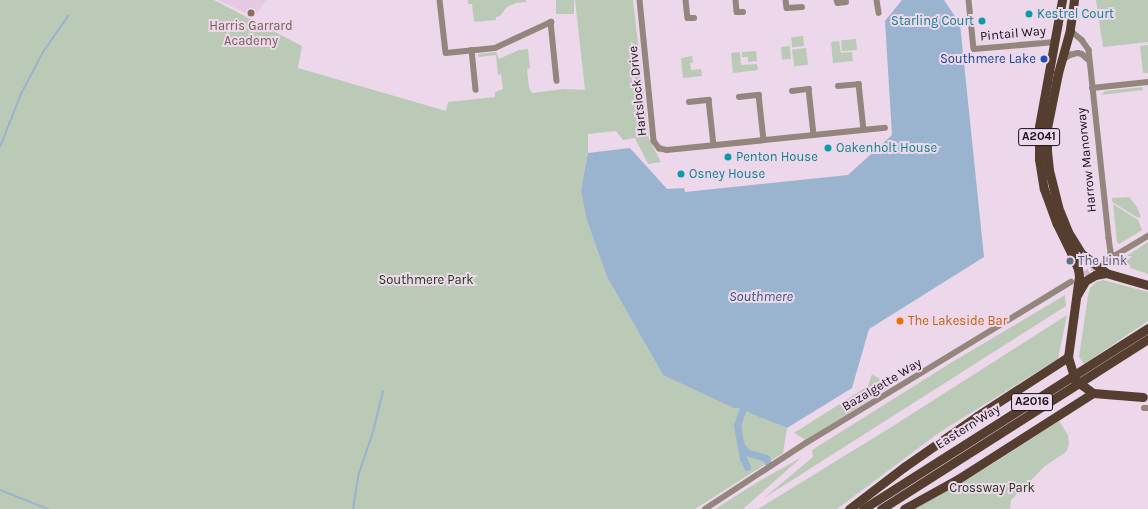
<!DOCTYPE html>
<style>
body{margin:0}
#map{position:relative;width:1148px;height:509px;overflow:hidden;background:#edd7eb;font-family:Karla,sans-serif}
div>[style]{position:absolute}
.built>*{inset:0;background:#e5c8e2}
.green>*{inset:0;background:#bbcab7;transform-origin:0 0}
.water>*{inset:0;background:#9ab3ce}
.stream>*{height:2px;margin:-1px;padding:0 1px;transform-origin:1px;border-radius:1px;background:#9ab3ce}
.canal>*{height:7px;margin:-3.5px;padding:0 3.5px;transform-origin:3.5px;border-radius:3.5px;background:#9ab3ce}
.street-tunnel>*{height:5.5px;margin-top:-2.75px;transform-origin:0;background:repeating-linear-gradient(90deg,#cdb9cb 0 5.5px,transparent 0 8.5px)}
.street>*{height:5.5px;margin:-2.75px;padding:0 2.75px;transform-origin:2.75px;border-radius:2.75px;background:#94867d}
.primary>*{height:9px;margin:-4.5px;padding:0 4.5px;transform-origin:4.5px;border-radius:4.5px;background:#553e2f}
.primary-bridge>*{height:9px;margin:-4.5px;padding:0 4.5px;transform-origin:4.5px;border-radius:4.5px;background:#553e2f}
.dots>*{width:11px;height:11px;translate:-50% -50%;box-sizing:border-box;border:2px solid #edd7eb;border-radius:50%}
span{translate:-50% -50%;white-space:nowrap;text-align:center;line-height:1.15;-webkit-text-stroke:4px #edd7eb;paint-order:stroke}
.shield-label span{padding:1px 3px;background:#edd7eb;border:1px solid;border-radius:3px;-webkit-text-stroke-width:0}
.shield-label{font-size:12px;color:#181118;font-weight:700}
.culture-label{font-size:13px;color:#0d838f}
.left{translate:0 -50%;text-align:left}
.right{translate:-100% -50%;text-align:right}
.education-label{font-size:13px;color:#785e54}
.street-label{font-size:13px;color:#181118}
.transit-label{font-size:13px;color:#164399}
.service-label{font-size:13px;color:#4e5e75}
.park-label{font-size:13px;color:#18380d}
.food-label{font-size:13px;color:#c56008}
.water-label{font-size:14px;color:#2f577d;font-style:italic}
</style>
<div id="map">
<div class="built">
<i style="clip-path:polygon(218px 0,266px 0,254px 17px)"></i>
</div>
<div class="green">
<i style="clip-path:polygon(0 0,214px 0,302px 46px,298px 68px,446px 111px,448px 102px,495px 97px,495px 92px,503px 89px,501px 74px,498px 75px,496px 55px,479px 57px,478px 54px,496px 52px,499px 59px,519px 50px,528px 49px,530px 68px,527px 69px,529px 88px,532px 93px,564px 89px,585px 90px,575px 0,633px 0,649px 139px,661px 162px,648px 164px,635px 138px,623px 140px,616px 131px,588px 134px,588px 153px,581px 188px,586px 218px,607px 277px,663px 375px,787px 428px,783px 453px,695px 509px,0 509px)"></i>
<i style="clip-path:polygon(468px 0,526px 0,526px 2px,516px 3px,507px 7px,500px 16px,496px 17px,496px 20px,474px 22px,472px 4px,468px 4px)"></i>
<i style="left:556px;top:0;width:18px;height:14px"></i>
<i style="clip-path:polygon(1096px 0,1148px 0,1148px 42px,1103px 47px)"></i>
<i style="left:803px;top:36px;width:10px;height:12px;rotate:84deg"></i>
<i style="left:856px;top:39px;width:11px;height:15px;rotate:85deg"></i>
<i style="clip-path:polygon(839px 41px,841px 53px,852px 52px,853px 61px,833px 63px,831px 42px)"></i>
<i style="clip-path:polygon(1148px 45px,1148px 73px,1143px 73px,1140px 46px)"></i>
<i style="left:790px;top:46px;width:13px;height:9px;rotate:86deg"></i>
<i style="left:806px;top:48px;width:17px;height:14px;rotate:83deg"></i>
<i style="clip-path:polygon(756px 51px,757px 61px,748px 62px,748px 57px,742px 57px,742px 52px)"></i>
<i style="clip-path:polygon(740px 52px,741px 65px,757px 64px,758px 70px,733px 73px,731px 53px)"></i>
<i style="clip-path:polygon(692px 56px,693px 63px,690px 63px,691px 70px,701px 69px,702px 76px,683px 78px,681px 58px)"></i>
<i style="clip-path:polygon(1142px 87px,1143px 90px,1101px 95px,1105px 91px)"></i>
<i style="clip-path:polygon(1129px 197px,1137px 207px,1141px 217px,1138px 218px,1112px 202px,1112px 198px)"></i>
<i style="clip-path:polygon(1113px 204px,1138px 220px,1142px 230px,1119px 244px,1117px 242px)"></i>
<i style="clip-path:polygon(1148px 242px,1148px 274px,1117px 263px,1128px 255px)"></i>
<i style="clip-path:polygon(1103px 280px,1148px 292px,1148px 321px,1084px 364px,1079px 357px,1088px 296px,1090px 288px,1096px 282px)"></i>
<i style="clip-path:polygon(1065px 295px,1066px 306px,764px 498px,813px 457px,812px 450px,949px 364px)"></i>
<i style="clip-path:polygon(1067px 315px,1058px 359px,940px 432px,837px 509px,758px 509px,893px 426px)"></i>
<i style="clip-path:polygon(872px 374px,891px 386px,806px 440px,794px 433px,868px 386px)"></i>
<i style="clip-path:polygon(1059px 421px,1068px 435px,1069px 445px,1066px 452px,1045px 466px,1011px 500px,1010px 509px,915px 509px,994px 463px)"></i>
<i style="clip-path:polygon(802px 457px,743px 509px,715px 509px,761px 480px)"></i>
</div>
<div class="water">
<i style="clip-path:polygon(902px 0,944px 0,960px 24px,984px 257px,869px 329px,852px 388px,787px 428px,750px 413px,743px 408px,734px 408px,663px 375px,607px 277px,586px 218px,581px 189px,588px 153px,630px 148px,667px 189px,684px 188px,685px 192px,848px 175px,892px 135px,885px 21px)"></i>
</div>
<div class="stream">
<i style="left:0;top:147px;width:57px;rotate:-68.4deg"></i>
<i style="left:21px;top:94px;width:47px;rotate:-62.4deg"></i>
<i style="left:43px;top:52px;width:44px;rotate:-55.2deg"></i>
<i style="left:0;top:490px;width:52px;rotate:21.6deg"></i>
<i style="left:353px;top:509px;width:33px;rotate:-81deg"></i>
<i style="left:358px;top:476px;width:46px;rotate:-71.2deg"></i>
<i style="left:373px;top:432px;width:42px;rotate:-76.3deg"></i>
</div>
<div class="canal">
<i style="left:743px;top:408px;width:18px;rotate:109deg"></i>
<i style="left:737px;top:425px;width:34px;rotate:80deg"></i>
<i style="left:743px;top:458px;width:10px;rotate:66deg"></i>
<i style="left:741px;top:445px;width:9px;rotate:54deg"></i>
<i style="left:746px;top:452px;width:21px;rotate:17deg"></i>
<i style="left:766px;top:458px;width:5px;rotate:68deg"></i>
</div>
<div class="street-tunnel">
<i style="left:1077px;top:279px;width:34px;rotate:-32deg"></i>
</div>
<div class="street">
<i style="left:440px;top:0;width:53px;rotate:83.5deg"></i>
<i style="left:446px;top:53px;width:49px;rotate:-5.8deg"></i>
<i style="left:495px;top:48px;width:62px;rotate:-24.9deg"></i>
<i style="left:551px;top:22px;width:59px;rotate:84.2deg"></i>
<i style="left:640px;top:0;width:142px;rotate:84.3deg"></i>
<i style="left:654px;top:141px;width:9px;rotate:54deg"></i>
<i style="left:659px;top:148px;width:8px;rotate:14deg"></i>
<i style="left:667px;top:150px;width:219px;rotate:-5.8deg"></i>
<i style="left:686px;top:0;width:18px;rotate:84deg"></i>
<i style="left:688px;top:18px;width:6px"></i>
<i style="left:736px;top:0;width:12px;rotate:85deg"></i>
<i style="left:737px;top:12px;width:6px"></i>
<i style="left:786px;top:0;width:8px;rotate:83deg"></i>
<i style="left:787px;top:8px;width:15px;rotate:-4deg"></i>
<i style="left:837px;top:0;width:3px;rotate:72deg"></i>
<i style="left:838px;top:3px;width:8px;rotate:-7deg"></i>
<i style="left:877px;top:0;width:13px;rotate:81deg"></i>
<i style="left:969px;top:0;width:49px;rotate:84.2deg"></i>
<i style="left:974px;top:49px;width:81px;rotate:-4.9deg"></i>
<i style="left:1070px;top:30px;width:16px;rotate:40deg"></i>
<i style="left:1082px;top:40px;width:12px;rotate:55deg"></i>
<i style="left:1089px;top:50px;width:189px;rotate:83.9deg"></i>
<i style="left:1109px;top:238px;width:15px;rotate:82deg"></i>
<i style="left:1111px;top:253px;width:4px;rotate:45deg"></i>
<i style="left:472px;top:50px;width:40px;rotate:84.3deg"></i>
<i style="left:1061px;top:61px;width:11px;rotate:-34deg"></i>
<i style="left:1070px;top:55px;width:8px;rotate:-14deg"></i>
<i style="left:1078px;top:53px;width:4px;rotate:14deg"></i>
<i style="left:1082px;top:54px;width:9px;rotate:41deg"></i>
<i style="left:838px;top:86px;width:21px;rotate:-5deg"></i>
<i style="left:859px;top:84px;width:46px;rotate:83.8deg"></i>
<i style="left:1092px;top:88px;width:56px;rotate:-6.1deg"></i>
<i style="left:792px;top:91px;width:17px;rotate:-7deg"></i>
<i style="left:809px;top:89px;width:46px;rotate:83.8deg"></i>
<i style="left:739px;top:97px;width:20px;rotate:-6deg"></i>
<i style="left:759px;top:95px;width:45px;rotate:83.7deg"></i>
<i style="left:689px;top:102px;width:20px;rotate:-6deg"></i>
<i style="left:709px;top:100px;width:45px;rotate:83.7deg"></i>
<i style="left:1106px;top:261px;width:49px;rotate:-30.8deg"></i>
<i style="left:1144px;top:408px;width:4px"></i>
<i style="left:705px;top:509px;width:121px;rotate:-33.2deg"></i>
<i style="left:806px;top:443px;width:310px;rotate:-31.3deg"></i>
</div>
<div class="primary">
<i style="left:1062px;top:0;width:129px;rotate:100.3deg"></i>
<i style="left:1039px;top:127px;width:32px;rotate:90deg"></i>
<i style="left:1039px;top:159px;width:30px;rotate:81deg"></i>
<i style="left:1044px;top:189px;width:37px;rotate:70deg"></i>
<i style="left:1057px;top:224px;width:34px;rotate:64deg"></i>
<i style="left:1074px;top:0;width:30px;rotate:98deg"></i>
<i style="left:1070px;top:30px;width:45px;rotate:105.6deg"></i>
<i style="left:1058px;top:73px;width:56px;rotate:101.3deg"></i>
<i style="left:1047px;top:128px;width:23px;rotate:90deg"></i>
<i style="left:1047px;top:151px;width:19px;rotate:84deg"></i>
<i style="left:1049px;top:170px;width:38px;rotate:76deg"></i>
<i style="left:1058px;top:207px;width:27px;rotate:68deg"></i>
<i style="left:1068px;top:232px;width:26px;rotate:58deg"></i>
<i style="left:1077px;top:295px;width:16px;rotate:-60deg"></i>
<i style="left:1085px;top:281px;width:12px;rotate:-31deg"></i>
<i style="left:1095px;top:275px;width:11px;rotate:-10deg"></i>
<i style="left:1106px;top:273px;width:44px;rotate:15.9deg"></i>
<i style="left:849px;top:509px;width:69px;rotate:-37.4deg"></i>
<i style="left:904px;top:467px;width:89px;rotate:-34.9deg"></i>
<i style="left:977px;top:416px;width:108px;rotate:-33deg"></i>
<i style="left:863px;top:509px;width:338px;rotate:-32.4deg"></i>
<i style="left:881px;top:509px;width:317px;rotate:-32.5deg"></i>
<i style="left:904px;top:509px;width:62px;rotate:-29.1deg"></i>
<i style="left:958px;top:479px;width:160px;rotate:-32.5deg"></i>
</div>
<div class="primary-bridge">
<i style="left:1082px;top:254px;width:31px;rotate:38deg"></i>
<i style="left:1072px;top:255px;width:15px;rotate:67deg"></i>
<i style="left:1078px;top:269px;width:7px;rotate:82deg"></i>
<i style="left:1079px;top:276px;width:82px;rotate:97.7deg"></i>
<i style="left:1068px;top:357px;width:24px;rotate:73deg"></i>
<i style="left:1075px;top:380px;width:22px;rotate:36deg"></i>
<i style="left:1093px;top:393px;width:50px;rotate:4.6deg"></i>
</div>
<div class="dots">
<i style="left:251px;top:13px;background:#8d6e63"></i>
<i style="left:1029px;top:14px;background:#0f9aa8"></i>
<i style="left:982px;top:21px;background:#0f9aa8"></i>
<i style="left:1044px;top:59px;background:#1a4fb4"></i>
<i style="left:828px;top:148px;background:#0f9aa8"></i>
<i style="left:728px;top:157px;background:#0f9aa8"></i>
<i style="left:681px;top:174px;background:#0f9aa8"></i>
<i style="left:1070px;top:261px;background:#5c6f8a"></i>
<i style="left:900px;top:321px;background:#e8710a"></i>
</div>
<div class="shield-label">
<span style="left:1039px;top:137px">A2041</span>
<span style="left:1032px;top:402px">A2016</span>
</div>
<div class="culture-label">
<span class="left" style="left:1037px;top:14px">Kestrel Court</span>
<span class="right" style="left:974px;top:21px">Starling Court</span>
<span class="left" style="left:836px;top:148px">Oakenholt House</span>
<span class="left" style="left:736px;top:157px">Penton House</span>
<span class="left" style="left:689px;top:174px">Osney House</span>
</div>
<div class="education-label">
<span style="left:251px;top:34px">Harris Garrard<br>Academy</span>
</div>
<div class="street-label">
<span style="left:1013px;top:34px;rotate:-5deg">Pintail Way</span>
<span style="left:638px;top:91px;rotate:-96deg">Hartslock Drive</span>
<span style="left:1087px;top:160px;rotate:-96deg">Harrow Manorway</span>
<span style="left:882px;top:385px;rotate:-31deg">Bazalgette Way</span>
<span style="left:968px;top:427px;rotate:-32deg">Eastern Way</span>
</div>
<div class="transit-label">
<span class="right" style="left:1036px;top:59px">Southmere Lake</span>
</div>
<div class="service-label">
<span class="left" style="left:1078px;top:261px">The Link</span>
</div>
<div class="park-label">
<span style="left:426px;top:280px">Southmere Park</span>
<span style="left:992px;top:488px">Crossway Park</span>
</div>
<div class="food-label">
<span class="left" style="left:908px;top:321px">The Lakeside Bar</span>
</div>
<div class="water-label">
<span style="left:761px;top:297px">Southmere</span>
</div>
</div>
